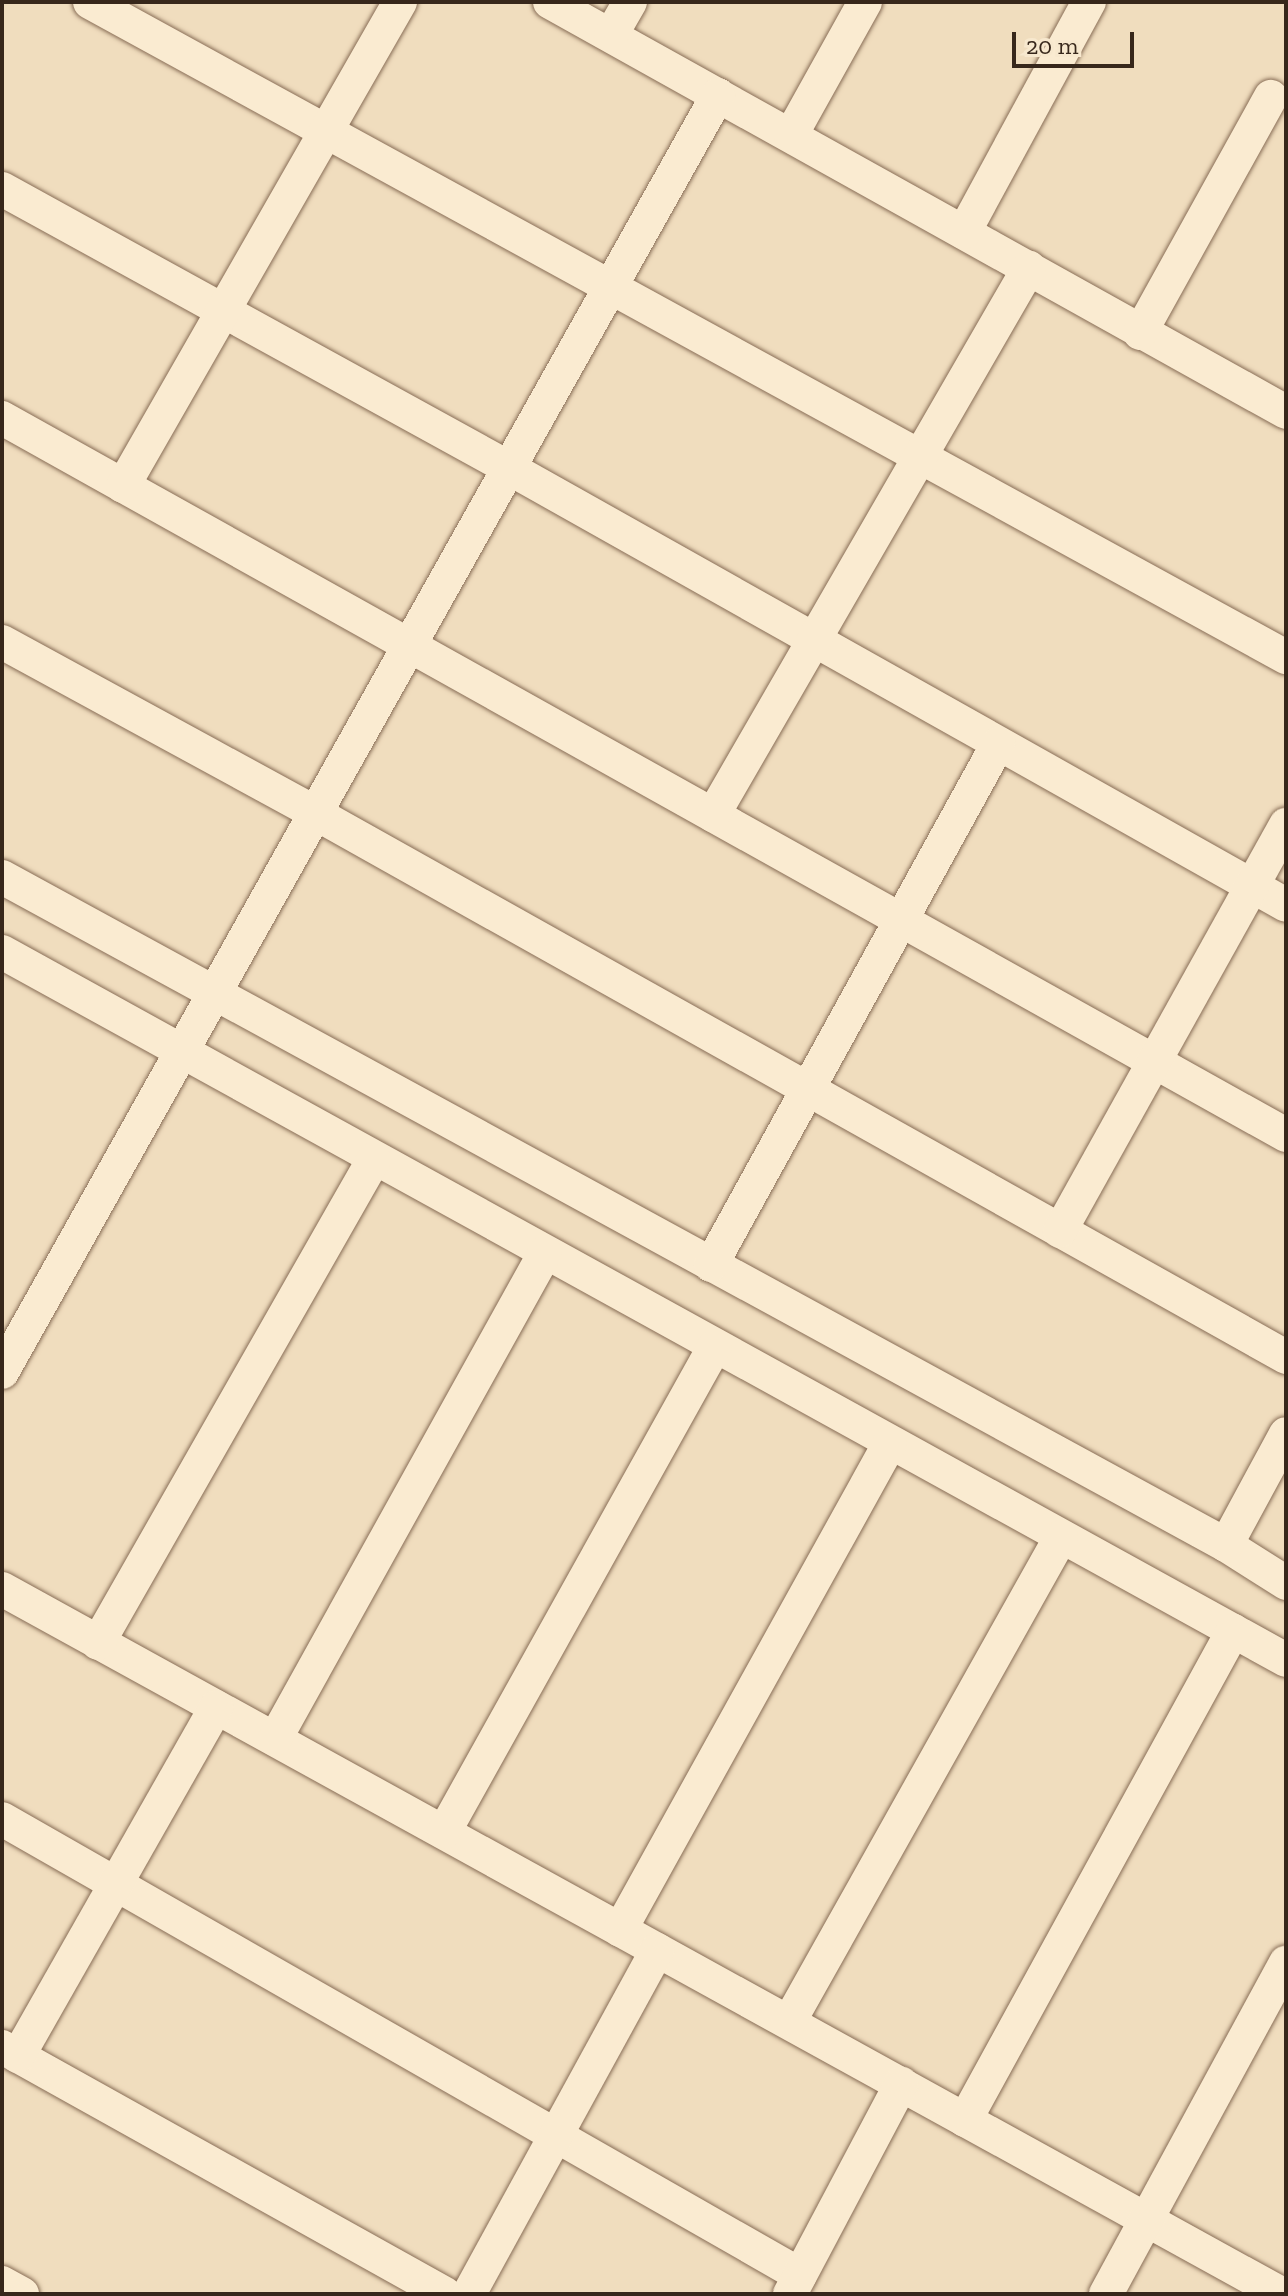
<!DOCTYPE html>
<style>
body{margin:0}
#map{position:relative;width:1288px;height:2296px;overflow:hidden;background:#f0ddbe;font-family:"Zilla Slab",serif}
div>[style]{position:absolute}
.roads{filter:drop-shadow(0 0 2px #886d56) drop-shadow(0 0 2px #886d56)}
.street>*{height:34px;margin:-17px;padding:0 17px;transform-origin:17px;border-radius:17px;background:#faebd1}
span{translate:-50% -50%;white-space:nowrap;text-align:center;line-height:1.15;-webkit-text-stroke:8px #f7e8ce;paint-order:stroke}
.frame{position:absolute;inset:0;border:4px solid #37271b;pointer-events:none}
.scale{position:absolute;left:1012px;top:32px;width:122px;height:36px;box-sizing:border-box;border:4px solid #37271b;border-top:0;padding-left:10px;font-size:24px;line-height:28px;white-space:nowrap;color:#37271b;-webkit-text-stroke:6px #f7e8ce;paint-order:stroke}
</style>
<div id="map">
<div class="roads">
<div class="street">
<i style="left:90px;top:2px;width:1364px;rotate:28.71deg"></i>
<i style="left:550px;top:2px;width:842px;rotate:29.12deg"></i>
<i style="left:611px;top:35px;width:38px;rotate:-60deg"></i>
<i style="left:791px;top:135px;width:152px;rotate:-60.9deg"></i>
<i style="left:2px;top:189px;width:579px;rotate:28.82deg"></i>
<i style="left:509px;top:468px;width:891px;rotate:29.35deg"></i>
<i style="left:964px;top:232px;width:262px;rotate:-61.5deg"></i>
<i style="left:1140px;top:333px;width:270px;rotate:-61deg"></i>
<i style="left:2px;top:418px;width:1471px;rotate:29.18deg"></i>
<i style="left:123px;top:486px;width:558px;rotate:-60.22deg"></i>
<i style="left:2px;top:642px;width:357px;rotate:28.6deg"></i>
<i style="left:315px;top:813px;width:1113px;rotate:29.26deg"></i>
<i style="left:713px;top:815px;width:632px;rotate:-59.99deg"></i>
<i style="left:2px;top:877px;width:1394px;rotate:28.62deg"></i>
<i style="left:1226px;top:1545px;width:71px;rotate:32.3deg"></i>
<i style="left:2px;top:952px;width:1466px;rotate:28.87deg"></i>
<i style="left:1060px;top:1231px;width:465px;rotate:-60.9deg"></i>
<i style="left:711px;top:1265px;width:595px;rotate:-61.15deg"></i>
<i style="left:2px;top:1372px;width:1464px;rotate:-60.72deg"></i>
<i style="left:1226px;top:1545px;width:126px;rotate:-61.6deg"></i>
<i style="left:2px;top:1589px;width:1460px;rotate:28.86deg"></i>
<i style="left:98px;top:1643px;width:557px;rotate:-60.31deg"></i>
<i style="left:275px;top:1739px;width:556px;rotate:-60.95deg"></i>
<i style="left:2px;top:1819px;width:919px;rotate:29.74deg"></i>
<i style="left:444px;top:1832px;width:556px;rotate:-60.86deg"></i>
<i style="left:620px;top:1930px;width:557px;rotate:-61deg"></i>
<i style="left:789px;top:2022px;width:556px;rotate:-60.72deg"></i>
<i style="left:2px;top:2047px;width:507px;rotate:29.14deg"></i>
<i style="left:18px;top:2056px;width:401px;rotate:-60.4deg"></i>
<i style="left:965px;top:2120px;width:558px;rotate:-61.27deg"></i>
<i style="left:2px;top:2283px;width:23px;rotate:29deg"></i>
<i style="left:469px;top:2294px;width:392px;rotate:-61.3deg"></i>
<i style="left:790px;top:2294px;width:238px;rotate:-62.1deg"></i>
<i style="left:1106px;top:2294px;width:377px;rotate:-61.5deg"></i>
</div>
</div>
<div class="frame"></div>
<div class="scale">20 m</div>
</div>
